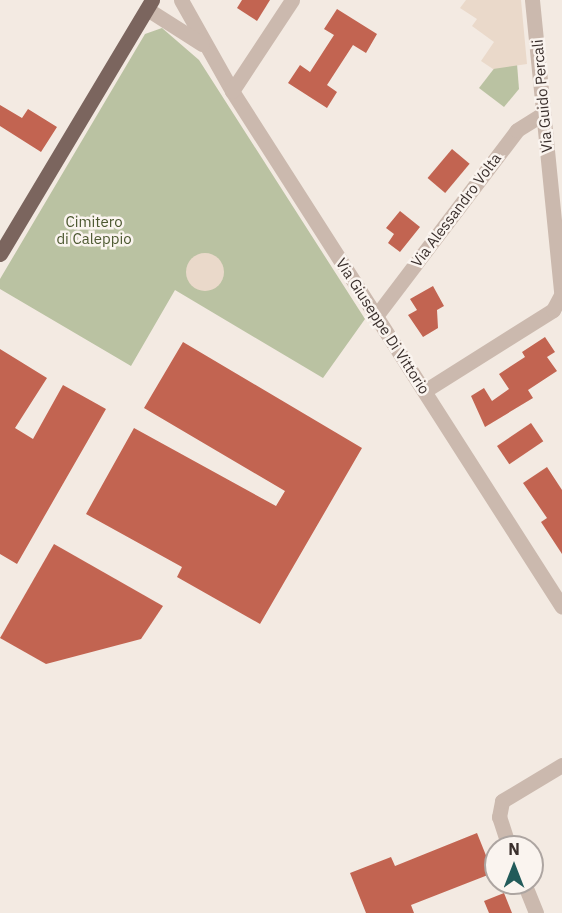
<!DOCTYPE html>
<style>
body{margin:0}
#map{position:relative;width:562px;height:913px;overflow:hidden;background:#f3eae2;font-family:"IBM Plex Sans",sans-serif}
div>[style]{position:absolute}
.green>*{inset:0;background:#bac2a2}
.plaza>*{inset:0;background:#ead9ca}
.round{border-radius:50%}
.building>*{inset:0;background:#c26451;transform-origin:0 0}
.minor>*{height:15px;margin:-7.5px;padding:0 7.5px;transform-origin:7.5px;border-radius:7.5px;background:#cbb9ae}
.primary>*{height:15px;margin:-7.5px;padding:0 7.5px;transform-origin:7.5px;border-radius:7.5px;background:#7b655e}
span{translate:-50% -50%;white-space:nowrap;text-align:center;line-height:1.15;-webkit-text-stroke:5px #faf4ef;paint-order:stroke}
.street-label{font-size:15px;color:#3a2f2c}
.park-label{font-size:15px;color:#4c5830}
.north{position:absolute;left:484px;top:835px;width:60px;height:60px;box-sizing:border-box;background:#faf4ef;border:2px solid #ada5a1;border-radius:50%;rotate:0deg;font-size:16px;font-weight:700;line-height:24px;text-align:center;color:#3a2f2c}
.north::after{content:'';display:block;margin:auto;width:21px;height:27px;background:#225b5a;clip-path:polygon(50% 0,100% 100%,50% 72%,0 100%)}
</style>
<div id="map">
<div class="green">
<i style="clip-path:polygon(162px 28px,199px 60px,365px 319px,323px 378px,175px 290px,131px 366px,0 289px,0 279px,145px 34px)"></i>
<i style="clip-path:polygon(517px 64px,519px 89px,504px 107px,479px 88px,496px 66px)"></i>
</div>
<div class="plaza">
<i style="clip-path:polygon(466px 0,521px 0,527px 64px,493px 69px,481px 61px,494px 42px,472px 26px,477px 19px,460px 8px)"></i>
<i class="round" style="left:186px;top:253px;width:38px;height:38px"></i>
</div>
<div class="building">
<i style="clip-path:polygon(242px 0,270px 0,257px 21px,237px 8px)"></i>
<i style="clip-path:polygon(337px 9px,377px 34px,366px 53px,353px 45px,327px 85px,337px 92px,327px 108px,288px 83px,300px 65px,310px 72px,334px 35px,324px 29px)"></i>
<i style="clip-path:polygon(0 105px,22px 118px,28px 109px,57px 127px,41px 152px,0 126px)"></i>
<i style="left:452px;top:149px;width:23px;height:38px;rotate:40deg"></i>
<i style="clip-path:polygon(400px 211px,420px 227px,400px 252px,388px 243px,394px 234px,386px 228px)"></i>
<i style="clip-path:polygon(433px 286px,444px 306px,437px 310px,438px 328px,423px 337px,408px 315px,417px 310px,410px 299px)"></i>
<i style="clip-path:polygon(545px 337px,555px 352px,547px 357px,557px 371px,528px 390px,533px 398px,485px 427px,471px 396px,484px 388px,492px 401px,509px 389px,499px 374px,525px 357px,522px 352px)"></i>
<i style="clip-path:polygon(183px 342px,362px 448px,260px 624px,177px 577px,182px 567px,86px 514px,134px 428px,276px 506px,285px 491px,144px 408px)"></i>
<i style="clip-path:polygon(0 349px,47px 378px,15px 428px,33px 439px,63px 385px,106px 409px,17px 564px,0 554px)"></i>
<i style="left:531px;top:423px;width:22px;height:41px;rotate:56deg"></i>
<i style="clip-path:polygon(547px 467px,562px 490px,562px 554px,541px 522px,547px 518px,523px 483px)"></i>
<i style="clip-path:polygon(54px 544px,163px 606px,141px 639px,46px 664px,0 638px)"></i>
<i style="clip-path:polygon(477px 833px,493px 873px,411px 905px,414px 913px,366px 913px,350px 873px,391px 857px,395px 866px)"></i>
<i style="clip-path:polygon(504px 893px,512px 913px,489px 913px,484px 901px)"></i>
</div>
<div class="minor">
<i style="left:181px;top:0;width:104px;rotate:60.7deg"></i>
<i style="left:232px;top:91px;width:612px;rotate:57.4deg"></i>
<i style="left:532px;top:0;width:301px;rotate:84.3deg"></i>
<i style="left:147px;top:9px;width:65px;rotate:32.5deg"></i>
<i style="left:232px;top:91px;width:109px;rotate:-56.6deg"></i>
<i style="left:376px;top:316px;width:233px;rotate:-52.8deg"></i>
<i style="left:517px;top:130px;width:31px;rotate:-32deg"></i>
<i style="left:426px;top:390px;width:150px;rotate:-32.2deg"></i>
<i style="left:553px;top:310px;width:17px;rotate:-62deg"></i>
<i style="left:509px;top:847px;width:32px;rotate:-108deg"></i>
<i style="left:499px;top:817px;width:16px;rotate:-79deg"></i>
<i style="left:502px;top:801px;width:70px;rotate:-31deg"></i>
<i style="left:524px;top:883px;width:32px;rotate:68deg"></i>
</div>
<div class="primary">
<i style="left:0;top:254px;width:296px;rotate:-59.1deg"></i>
</div>
<div class="street-label">
<span style="left:542px;top:96px;rotate:-95deg">Via Guido Percali</span>
<span style="left:456px;top:210px;rotate:-53deg">Via Alessandro Volta</span>
<span style="left:383px;top:326px;rotate:57deg">Via Giuseppe Di Vittorio</span>
</div>
<div class="park-label">
<span style="left:94px;top:230px">Cimitero<br>di Caleppio</span>
</div>
<div class="north">N</div>
</div>
